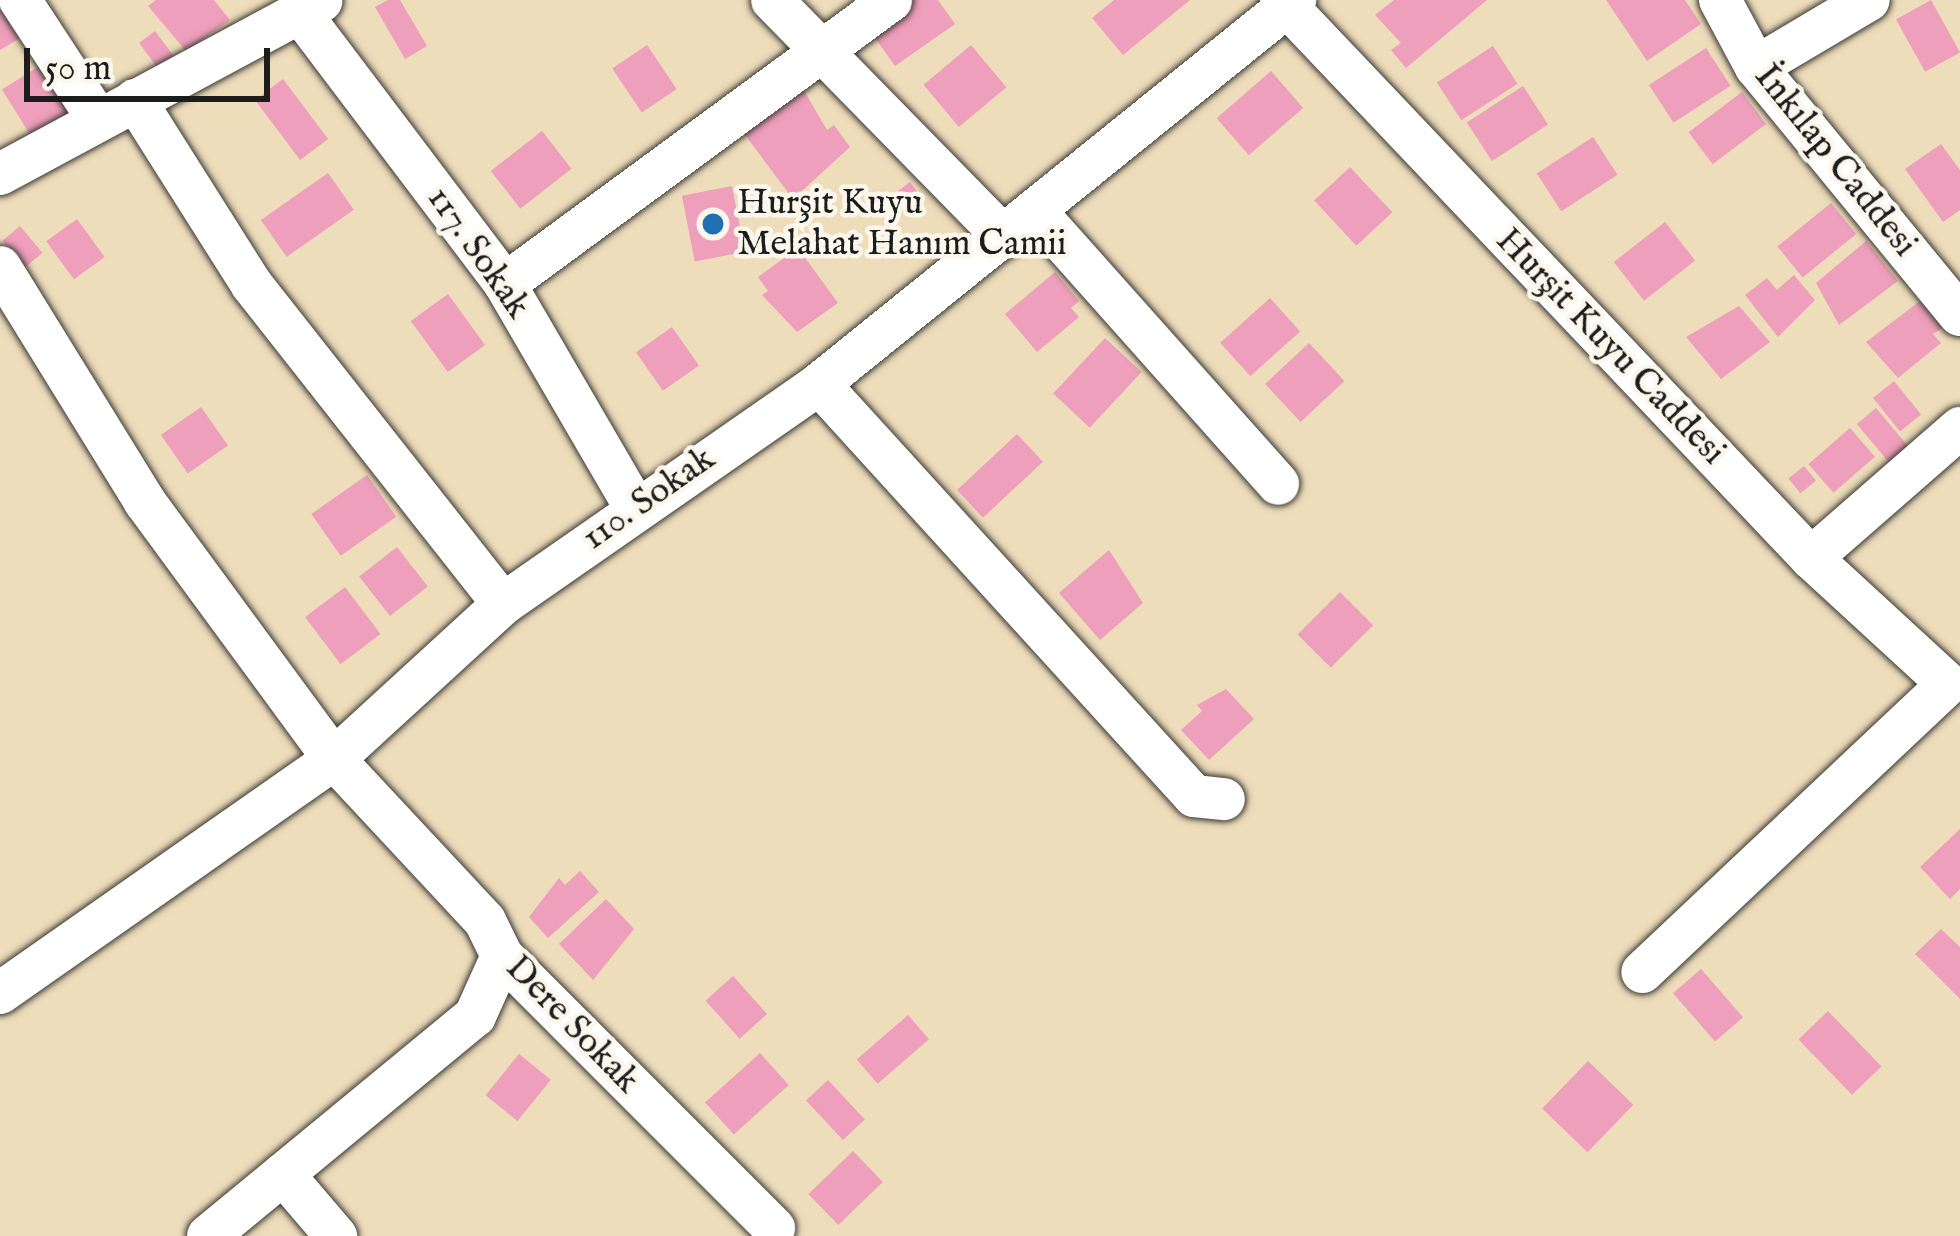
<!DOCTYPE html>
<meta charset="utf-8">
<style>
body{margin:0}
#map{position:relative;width:1960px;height:1236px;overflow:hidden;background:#edb;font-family:"IM FELL English",serif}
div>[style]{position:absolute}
.building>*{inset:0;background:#ee9fbb;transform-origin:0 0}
.roads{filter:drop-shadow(0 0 3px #3c3934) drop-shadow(0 0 3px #3c3934)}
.minor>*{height:42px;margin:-21px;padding:0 21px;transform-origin:21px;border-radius:21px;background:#fff}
.dots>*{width:33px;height:33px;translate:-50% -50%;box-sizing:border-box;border:6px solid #fbf7ec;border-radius:50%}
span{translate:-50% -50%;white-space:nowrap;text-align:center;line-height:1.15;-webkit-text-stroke:9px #fbf7ec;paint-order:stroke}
.street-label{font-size:36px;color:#1c1c1c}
.poi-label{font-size:36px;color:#1c1c1c}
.left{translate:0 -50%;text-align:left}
.scale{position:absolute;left:24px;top:48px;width:246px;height:54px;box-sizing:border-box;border:6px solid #1c1c1c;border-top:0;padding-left:15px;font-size:36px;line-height:42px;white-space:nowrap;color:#1c1c1c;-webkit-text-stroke:9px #fbf7ec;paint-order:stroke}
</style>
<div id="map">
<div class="building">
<i style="clip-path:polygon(156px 0,214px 0,230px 20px,186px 51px,148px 6px)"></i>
<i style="clip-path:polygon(388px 0,400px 0,427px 46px,405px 59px,375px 7px)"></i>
<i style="clip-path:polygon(908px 0,938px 0,955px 24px,895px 66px,868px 28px)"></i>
<i style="clip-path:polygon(1114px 0,1190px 0,1123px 55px,1092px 18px)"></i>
<i style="clip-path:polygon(1394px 0,1487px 0,1406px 68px,1391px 50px,1401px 43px,1375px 15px)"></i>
<i style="clip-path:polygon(1606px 0,1685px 0,1701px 24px,1647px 61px)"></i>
<i style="left:1931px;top:0;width:60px;height:40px;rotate:61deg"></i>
<i style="clip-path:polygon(0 6px,20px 38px,0 50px)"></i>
<i style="left:155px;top:31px;width:35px;height:20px;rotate:53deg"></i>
<i style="left:647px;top:45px;width:53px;height:42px;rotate:56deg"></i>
<i style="left:971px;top:45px;width:55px;height:62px;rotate:50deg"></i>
<i style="left:1493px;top:46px;width:45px;height:67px;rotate:57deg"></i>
<i style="left:1706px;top:48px;width:45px;height:68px;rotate:57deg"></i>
<i style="left:46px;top:62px;width:68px;height:52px;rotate:58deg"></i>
<i style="left:1271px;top:71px;width:49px;height:72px;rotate:49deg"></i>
<i style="left:283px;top:79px;width:75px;height:35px;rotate:53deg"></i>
<i style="clip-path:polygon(799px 82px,827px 130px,834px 125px,850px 147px,793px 199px,736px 123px)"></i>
<i style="left:1523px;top:86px;width:46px;height:67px;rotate:57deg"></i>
<i style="left:1742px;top:92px;width:40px;height:67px;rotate:53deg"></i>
<i style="left:542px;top:131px;width:48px;height:65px;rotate:52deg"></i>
<i style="left:1593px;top:137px;width:45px;height:67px;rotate:57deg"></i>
<i style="clip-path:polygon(1941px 144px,1960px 170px,1960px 210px,1943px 222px,1905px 169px)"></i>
<i style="left:1350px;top:167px;width:62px;height:49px;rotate:47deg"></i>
<i style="left:328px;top:173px;width:45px;height:82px;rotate:55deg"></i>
<i style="left:910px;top:182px;width:25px;height:21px;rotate:53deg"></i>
<i style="left:732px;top:186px;width:67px;height:51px;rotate:79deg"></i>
<i style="left:1831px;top:203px;width:40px;height:69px;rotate:51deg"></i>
<i style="left:77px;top:219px;width:47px;height:38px;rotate:54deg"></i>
<i style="left:1665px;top:222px;width:49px;height:65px;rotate:52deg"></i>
<i style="left:20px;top:226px;width:35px;height:23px;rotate:50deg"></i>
<i style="clip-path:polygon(1866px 241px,1898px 281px,1839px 325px,1816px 283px)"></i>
<i style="clip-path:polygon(798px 248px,838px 303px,797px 332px,762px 295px,768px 291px,758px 277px)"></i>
<i style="clip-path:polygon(1055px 272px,1079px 301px,1071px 308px,1079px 317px,1037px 352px,1005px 314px)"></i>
<i style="clip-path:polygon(1794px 275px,1815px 300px,1778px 337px,1745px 295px,1767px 278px,1777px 290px)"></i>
<i style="left:448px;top:294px;width:63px;height:46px;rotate:54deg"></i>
<i style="left:1270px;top:298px;width:45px;height:67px;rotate:48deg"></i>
<i style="clip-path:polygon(1920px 301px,1942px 328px,1933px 334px,1941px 343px,1898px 378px,1866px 342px)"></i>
<i style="clip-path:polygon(1739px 306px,1770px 342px,1721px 379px,1686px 337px)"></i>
<i style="left:672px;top:327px;width:47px;height:44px;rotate:55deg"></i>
<i style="left:1105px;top:338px;width:50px;height:76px;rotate:43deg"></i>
<i style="left:1309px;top:343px;width:52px;height:60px;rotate:47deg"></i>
<i style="left:1894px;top:381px;width:43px;height:27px;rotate:51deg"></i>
<i style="left:201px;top:407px;width:47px;height:49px;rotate:55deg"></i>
<i style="left:1876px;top:408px;width:54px;height:25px;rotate:50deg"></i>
<i style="left:1850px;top:428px;width:38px;height:55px;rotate:49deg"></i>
<i style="left:1017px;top:434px;width:38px;height:82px;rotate:47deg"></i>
<i style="left:1804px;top:466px;width:19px;height:20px;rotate:51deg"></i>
<i style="left:367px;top:475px;width:51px;height:68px;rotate:55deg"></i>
<i style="left:397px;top:547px;width:50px;height:48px;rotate:52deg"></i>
<i style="clip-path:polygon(1109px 550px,1143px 603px,1100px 640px,1059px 593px)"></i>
<i style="left:345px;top:587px;width:59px;height:50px;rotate:53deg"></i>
<i style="left:1340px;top:592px;width:47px;height:60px;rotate:45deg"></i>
<i style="clip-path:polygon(1226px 689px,1254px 719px,1209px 760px,1181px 730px,1202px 711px,1197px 705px)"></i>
<i style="clip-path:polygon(1960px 829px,1960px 889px,1950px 899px,1920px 867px)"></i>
<i style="clip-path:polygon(580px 871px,599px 892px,548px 938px,529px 917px,559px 878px,565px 885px)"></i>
<i style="clip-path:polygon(606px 899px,634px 929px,593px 980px,559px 944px)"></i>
<i style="clip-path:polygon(1941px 929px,1960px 947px,1960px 999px,1915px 954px)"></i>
<i style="left:1701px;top:969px;width:64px;height:37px;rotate:49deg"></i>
<i style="left:733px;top:976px;width:51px;height:37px;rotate:48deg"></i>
<i style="left:1828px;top:1011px;width:77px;height:41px;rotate:46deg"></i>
<i style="left:908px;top:1015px;width:32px;height:68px;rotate:49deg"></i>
<i style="left:760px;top:1053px;width:43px;height:74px;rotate:48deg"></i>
<i style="left:519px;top:1054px;width:41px;height:53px;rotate:39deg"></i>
<i style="left:1588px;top:1061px;width:63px;height:66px;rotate:44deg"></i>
<i style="left:828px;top:1080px;width:54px;height:30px;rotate:47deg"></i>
<i style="left:853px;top:1151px;width:43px;height:62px;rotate:46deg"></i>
</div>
<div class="roads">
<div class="minor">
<i style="left:20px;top:0;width:142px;rotate:56.8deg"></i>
<i style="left:772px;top:0;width:332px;rotate:45.6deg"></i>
<i style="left:1281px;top:0;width:770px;rotate:46.47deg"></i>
<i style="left:1811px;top:558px;width:186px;rotate:42.6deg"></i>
<i style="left:1948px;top:684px;width:420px;rotate:136.7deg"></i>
<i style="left:1720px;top:0;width:76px;rotate:61.8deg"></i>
<i style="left:1756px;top:67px;width:321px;rotate:50.6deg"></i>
<i style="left:301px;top:14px;width:338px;rotate:52.9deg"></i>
<i style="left:505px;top:284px;width:257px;rotate:59.8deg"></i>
<i style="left:1756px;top:67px;width:131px;rotate:-30.7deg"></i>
<i style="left:135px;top:100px;width:219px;rotate:57.7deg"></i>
<i style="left:252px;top:285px;width:406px;rotate:51.8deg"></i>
<i style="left:0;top:174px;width:365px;rotate:-28.3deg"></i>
<i style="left:1036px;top:212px;width:364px;rotate:48.3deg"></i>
<i style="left:0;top:267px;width:276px;rotate:58.3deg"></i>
<i style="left:145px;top:502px;width:319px;rotate:53.7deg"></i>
<i style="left:334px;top:759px;width:221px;rotate:47deg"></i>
<i style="left:485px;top:921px;width:39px;rotate:64deg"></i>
<i style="left:502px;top:956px;width:385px;rotate:45deg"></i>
<i style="left:505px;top:284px;width:479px;rotate:-36.3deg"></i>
<i style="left:819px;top:384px;width:557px;rotate:47.69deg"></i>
<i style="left:1194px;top:796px;width:30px;rotate:6deg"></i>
<i style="left:1811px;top:558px;width:198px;rotate:-41.1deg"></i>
<i style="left:0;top:993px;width:408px;rotate:-35deg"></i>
<i style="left:334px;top:759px;width:229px;rotate:-42.5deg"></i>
<i style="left:503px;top:604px;width:385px;rotate:-34.8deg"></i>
<i style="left:819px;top:384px;width:612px;rotate:-38.89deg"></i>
<i style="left:283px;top:1174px;width:82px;rotate:49.5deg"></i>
<i style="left:208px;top:1236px;width:346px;rotate:-39.5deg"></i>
<i style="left:475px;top:1016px;width:66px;rotate:-65.8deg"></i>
</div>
</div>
<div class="dots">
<i style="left:713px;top:224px;background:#1f6fb2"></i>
</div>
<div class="street-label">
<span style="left:1835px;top:161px;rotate:51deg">İnkılap Caddesi</span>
<span style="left:478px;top:253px;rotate:55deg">117. Sokak</span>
<span style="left:1610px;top:347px;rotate:46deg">Hurşit Kuyu Caddesi</span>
<span style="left:649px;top:499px;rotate:-35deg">110. Sokak</span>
<span style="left:572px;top:1025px;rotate:46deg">Dere Sokak</span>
</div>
<div class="poi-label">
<span class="left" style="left:737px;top:224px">Hurşit Kuyu<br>Melahat Hanım Camii</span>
</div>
<div class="scale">50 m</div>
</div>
